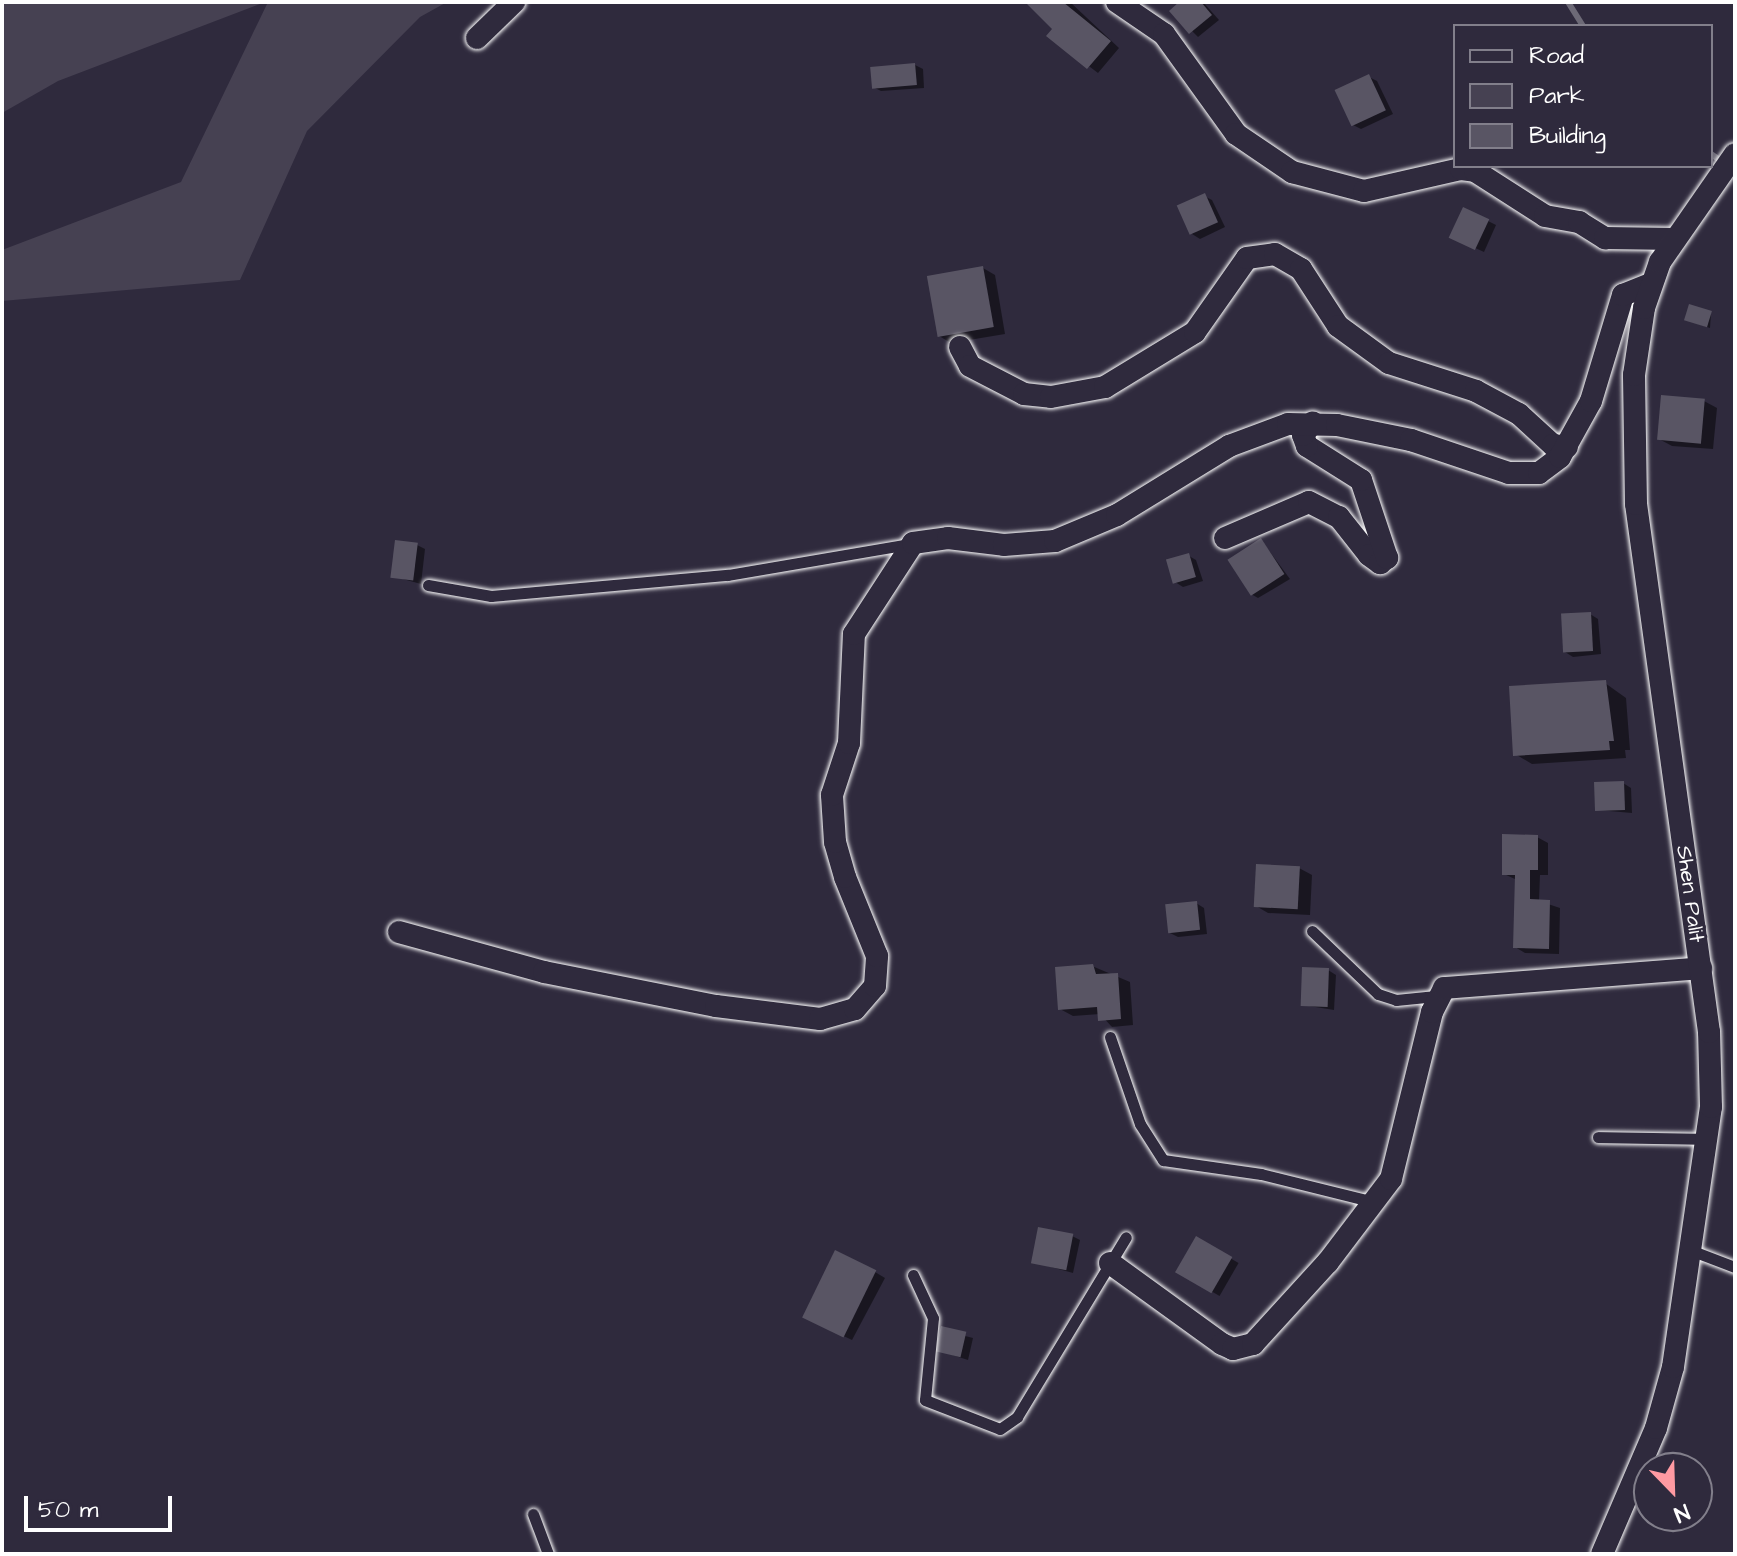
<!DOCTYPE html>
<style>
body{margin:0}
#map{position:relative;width:1737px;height:1556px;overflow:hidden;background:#2f2a3d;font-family:"Architects Daughter",sans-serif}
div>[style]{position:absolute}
.green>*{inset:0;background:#464152}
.shadow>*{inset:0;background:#0007;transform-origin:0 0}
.stream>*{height:6px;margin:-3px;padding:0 3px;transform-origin:3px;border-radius:3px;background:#6d6a77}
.building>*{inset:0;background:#595564;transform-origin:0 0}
.roads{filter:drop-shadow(0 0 2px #fff) drop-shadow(0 0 2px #fff)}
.lane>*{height:11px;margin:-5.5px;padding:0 5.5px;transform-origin:5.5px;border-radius:5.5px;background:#2f2a3d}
.street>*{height:22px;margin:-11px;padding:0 11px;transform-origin:11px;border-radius:11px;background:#2f2a3d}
span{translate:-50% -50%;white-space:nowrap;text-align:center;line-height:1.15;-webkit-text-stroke:6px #2f2a3d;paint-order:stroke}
.street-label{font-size:22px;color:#fff}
.frame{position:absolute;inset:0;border:4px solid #fff;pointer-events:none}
.legend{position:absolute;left:1453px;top:24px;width:260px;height:144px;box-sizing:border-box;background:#2f2a3d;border:2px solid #827f8b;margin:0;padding:10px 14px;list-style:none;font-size:24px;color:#fff}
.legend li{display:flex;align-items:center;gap:16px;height:40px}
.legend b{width:40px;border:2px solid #827f8b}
.north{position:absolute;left:1633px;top:1452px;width:80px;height:80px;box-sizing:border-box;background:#2f2a3d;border:2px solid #827f8b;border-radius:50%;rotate:157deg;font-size:22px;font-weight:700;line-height:32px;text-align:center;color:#fff}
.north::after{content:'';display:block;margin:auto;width:28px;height:36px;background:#ff9aa2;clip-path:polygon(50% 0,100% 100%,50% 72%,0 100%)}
.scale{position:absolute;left:24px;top:1496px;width:148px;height:36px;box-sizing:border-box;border:4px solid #fff;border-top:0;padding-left:10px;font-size:24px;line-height:28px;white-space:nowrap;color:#fff;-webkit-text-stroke:6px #2f2a3d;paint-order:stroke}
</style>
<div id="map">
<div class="green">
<i style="clip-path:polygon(2px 2px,265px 2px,58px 81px,2px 113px)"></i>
<i style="clip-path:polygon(268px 2px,447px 2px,420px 17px,307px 131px,240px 280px,2px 301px,2px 250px,181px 182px)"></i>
</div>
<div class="shadow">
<i style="clip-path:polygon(1028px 2px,1070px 2px,1119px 48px,1098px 73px,1049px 36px,1055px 29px)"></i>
<i style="clip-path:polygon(1182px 2px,1203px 2px,1219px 20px,1198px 37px,1172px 11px)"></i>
<i style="clip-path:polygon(915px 65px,923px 69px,924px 88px,881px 91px,873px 87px)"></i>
<i style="clip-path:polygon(1369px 77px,1377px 81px,1393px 114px,1361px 129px,1353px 125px)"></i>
<i style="clip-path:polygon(1204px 196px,1212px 200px,1225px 227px,1200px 239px,1192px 234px)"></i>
<i style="clip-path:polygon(1488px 221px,1496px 225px,1484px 252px,1460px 241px)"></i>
<i style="clip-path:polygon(983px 268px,995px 275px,1005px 334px,951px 343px,939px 336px)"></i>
<i style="clip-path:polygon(1711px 313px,1710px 328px,1689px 321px)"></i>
<i style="clip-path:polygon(1704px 401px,1717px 408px,1713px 449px,1672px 446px,1659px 439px)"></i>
<i style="clip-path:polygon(1261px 540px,1290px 579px,1258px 598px,1251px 594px)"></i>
<i style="clip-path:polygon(417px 545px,425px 549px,421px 584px,392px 576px)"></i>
<i style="clip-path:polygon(1189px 556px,1196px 560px,1203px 581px,1183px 587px,1175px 582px)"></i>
<i style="clip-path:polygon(1590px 614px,1598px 619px,1601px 654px,1573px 657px,1565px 652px)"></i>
<i style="clip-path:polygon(1605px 683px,1626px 698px,1630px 750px,1625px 750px,1626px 758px,1532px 764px,1515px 754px)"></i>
<i style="clip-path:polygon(1623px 783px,1631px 788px,1632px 813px,1598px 810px)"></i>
<i style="clip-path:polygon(1537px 837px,1548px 843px,1548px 875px,1540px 875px,1539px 901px,1560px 908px,1559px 954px,1525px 953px,1515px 947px,1517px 880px,1504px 874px)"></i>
<i style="clip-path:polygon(1299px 868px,1312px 875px,1310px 915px,1268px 913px,1256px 906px)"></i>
<i style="clip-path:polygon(1196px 903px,1204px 908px,1207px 934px,1178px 937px,1170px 933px)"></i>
<i style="clip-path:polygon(1092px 966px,1130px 982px,1133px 1025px,1112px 1027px,1100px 1014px,1073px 1016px,1060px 1009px)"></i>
<i style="clip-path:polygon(1328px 970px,1336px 975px,1334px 1010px,1303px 1005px)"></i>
<i style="clip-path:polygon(1072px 1236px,1080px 1240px,1073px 1273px,1033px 1262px)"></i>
<i style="left:1197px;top:1239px;width:48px;height:38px;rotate:30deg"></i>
<i style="clip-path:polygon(875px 1272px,885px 1278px,852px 1340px,814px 1322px)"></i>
<i style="clip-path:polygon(942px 1330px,973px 1338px,968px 1360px,940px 1351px)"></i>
</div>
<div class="stream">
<i style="left:1568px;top:2px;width:28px;rotate:58deg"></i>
<i style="left:1711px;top:154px;width:7px;rotate:34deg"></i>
</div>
<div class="building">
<i style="clip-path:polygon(1025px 2px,1063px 2px,1111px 41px,1087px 69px,1046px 36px,1052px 29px)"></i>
<i style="clip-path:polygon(1179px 2px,1201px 2px,1212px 15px,1189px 34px,1169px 11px)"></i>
<i style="left:915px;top:63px;width:22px;height:45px;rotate:85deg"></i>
<i style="left:1369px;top:74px;width:40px;height:38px;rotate:65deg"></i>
<i style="left:1205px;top:193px;width:32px;height:31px;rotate:66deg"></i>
<i style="left:1463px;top:207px;width:29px;height:34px;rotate:25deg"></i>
<i style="left:983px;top:266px;width:62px;height:57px;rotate:80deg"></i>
<i style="left:1689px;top:304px;width:24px;height:17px;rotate:17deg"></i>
<i style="left:1661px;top:395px;width:44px;height:45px;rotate:5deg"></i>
<i style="left:1261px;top:538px;width:43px;height:40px;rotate:57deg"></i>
<i style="left:395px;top:540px;width:23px;height:38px;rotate:7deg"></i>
<i style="left:1189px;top:553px;width:25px;height:24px;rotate:74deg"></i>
<i style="left:1591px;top:612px;width:39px;height:30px;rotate:87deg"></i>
<i style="clip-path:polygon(1606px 680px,1614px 741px,1609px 741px,1610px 750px,1513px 756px,1509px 686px)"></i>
<i style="left:1624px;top:781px;width:29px;height:30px;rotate:88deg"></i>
<i style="clip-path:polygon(1502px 834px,1538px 835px,1538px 870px,1530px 870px,1530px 899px,1550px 900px,1549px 949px,1513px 948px,1515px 875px,1502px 875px)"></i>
<i style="left:1256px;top:864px;width:44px;height:43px;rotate:3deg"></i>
<i style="left:1197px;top:901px;width:29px;height:32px;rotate:84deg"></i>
<i style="clip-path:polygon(1093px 964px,1096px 974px,1118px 973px,1121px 1019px,1098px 1021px,1097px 1007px,1058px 1010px,1055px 967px)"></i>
<i style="left:1302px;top:967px;width:27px;height:39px;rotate:2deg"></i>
<i style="left:1038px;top:1227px;width:36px;height:37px;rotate:11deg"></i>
<i style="left:1196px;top:1236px;width:42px;height:42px;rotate:30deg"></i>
<i style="left:835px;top:1250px;width:46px;height:75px;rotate:26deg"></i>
<i style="left:941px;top:1326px;width:26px;height:26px;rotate:13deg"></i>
</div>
<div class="roads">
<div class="lane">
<i style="left:428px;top:585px;width:64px;rotate:9.9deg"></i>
<i style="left:491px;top:596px;width:238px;rotate:-5.1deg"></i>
<i style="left:728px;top:575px;width:185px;rotate:-9.7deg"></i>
<i style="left:1312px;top:931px;width:91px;rotate:43.7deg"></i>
<i style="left:1378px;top:994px;width:19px;rotate:18deg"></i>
<i style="left:1396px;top:1000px;width:40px;rotate:-5.7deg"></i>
<i style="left:1110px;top:1037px;width:92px;rotate:71deg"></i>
<i style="left:1140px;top:1124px;width:43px;rotate:57.4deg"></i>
<i style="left:1163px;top:1160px;width:99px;rotate:8.1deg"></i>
<i style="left:1261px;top:1174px;width:116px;rotate:13.9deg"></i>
<i style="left:1598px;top:1137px;width:110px;rotate:1deg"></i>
<i style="left:1693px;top:1251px;width:45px;rotate:20.9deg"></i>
<i style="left:913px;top:1275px;width:47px;rotate:65.1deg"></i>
<i style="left:933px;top:1318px;width:82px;rotate:95.6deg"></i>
<i style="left:925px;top:1400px;width:80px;rotate:21.1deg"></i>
<i style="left:1000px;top:1429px;width:21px;rotate:-35deg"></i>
<i style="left:1017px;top:1417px;width:210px;rotate:-58.8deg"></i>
<i style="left:533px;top:1514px;width:43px;rotate:69.4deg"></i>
</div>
<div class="street">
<i style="left:1117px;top:2px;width:57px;rotate:34.2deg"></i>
<i style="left:1164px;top:34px;width:123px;rotate:54.2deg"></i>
<i style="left:1236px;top:134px;width:68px;rotate:34.2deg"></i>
<i style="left:1292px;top:172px;width:74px;rotate:14.8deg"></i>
<i style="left:1364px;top:191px;width:99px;rotate:-12.8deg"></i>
<i style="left:1461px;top:169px;width:14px;rotate:8deg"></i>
<i style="left:1475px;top:171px;width:83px;rotate:32.7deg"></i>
<i style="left:1545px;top:216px;width:35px;rotate:10deg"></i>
<i style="left:1579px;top:222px;width:31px;rotate:32deg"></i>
<i style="left:1605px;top:238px;width:70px;rotate:0.8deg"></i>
<i style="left:477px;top:38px;width:52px;rotate:-44.2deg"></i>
<i style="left:960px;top:347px;width:21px;rotate:62deg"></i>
<i style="left:970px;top:366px;width:61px;rotate:27.4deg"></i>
<i style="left:1024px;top:394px;width:27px;rotate:6deg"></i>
<i style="left:1051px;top:397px;width:55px;rotate:-10.5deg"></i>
<i style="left:1105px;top:387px;width:105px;rotate:-31.4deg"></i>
<i style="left:1195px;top:332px;width:90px;rotate:-54.9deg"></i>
<i style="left:1247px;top:258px;width:28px;rotate:-8deg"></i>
<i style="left:1275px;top:254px;width:30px;rotate:30deg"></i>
<i style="left:1301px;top:269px;width:68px;rotate:57deg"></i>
<i style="left:1338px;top:326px;width:63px;rotate:36deg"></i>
<i style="left:1389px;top:363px;width:91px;rotate:17.8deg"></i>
<i style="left:1476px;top:391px;width:49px;rotate:28.1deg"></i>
<i style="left:1519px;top:414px;width:46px;rotate:42.4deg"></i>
<i style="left:1553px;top:445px;width:14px;rotate:8deg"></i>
<i style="left:1225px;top:538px;width:91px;rotate:-23.2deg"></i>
<i style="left:1309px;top:502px;width:34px;rotate:27deg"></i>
<i style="left:1339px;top:517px;width:48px;rotate:51.7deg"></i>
<i style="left:1369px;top:555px;width:14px;rotate:36deg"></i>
<i style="left:1380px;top:563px;width:9px;rotate:-36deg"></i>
<i style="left:1387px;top:558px;width:82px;rotate:-108.4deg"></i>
<i style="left:1361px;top:480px;width:64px;rotate:-147.8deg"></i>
<i style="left:1307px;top:446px;width:12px;rotate:-110deg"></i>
<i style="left:1303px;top:435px;width:16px;rotate:-52deg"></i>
<i style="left:399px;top:932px;width:150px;rotate:15.4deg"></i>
<i style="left:544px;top:972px;width:175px;rotate:11.2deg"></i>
<i style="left:716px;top:1006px;width:105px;rotate:7.1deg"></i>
<i style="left:820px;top:1019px;width:36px;rotate:-16deg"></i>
<i style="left:855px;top:1009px;width:30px;rotate:-49deg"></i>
<i style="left:875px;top:986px;width:30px;rotate:-86deg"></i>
<i style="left:877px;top:956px;width:85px;rotate:-112.1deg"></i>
<i style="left:845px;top:877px;width:36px;rotate:-106deg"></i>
<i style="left:835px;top:842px;width:47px;rotate:-93.7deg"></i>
<i style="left:832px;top:795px;width:55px;rotate:-71.9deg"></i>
<i style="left:849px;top:743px;width:109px;rotate:-87.4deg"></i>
<i style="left:854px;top:634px;width:108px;rotate:-57deg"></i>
<i style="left:913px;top:543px;width:35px;rotate:-8deg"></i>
<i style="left:948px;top:538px;width:56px;rotate:7.1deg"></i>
<i style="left:1004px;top:545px;width:51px;rotate:-4.5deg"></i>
<i style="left:1055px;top:541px;width:67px;rotate:-22.8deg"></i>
<i style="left:1117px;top:515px;width:132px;rotate:-31.6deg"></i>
<i style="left:1229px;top:446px;width:63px;rotate:-20.4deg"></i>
<i style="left:1288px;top:424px;width:49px;rotate:1.2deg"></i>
<i style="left:1337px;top:425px;width:76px;rotate:11.5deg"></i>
<i style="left:1411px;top:440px;width:103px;rotate:18.6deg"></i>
<i style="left:1509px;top:473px;width:30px"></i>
<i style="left:1539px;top:473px;width:26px;rotate:-37deg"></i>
<i style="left:1560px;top:457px;width:64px;rotate:-61deg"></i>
<i style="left:1591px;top:401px;width:111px;rotate:-73.2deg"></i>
<i style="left:1623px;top:295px;width:29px;rotate:-22deg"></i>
<i style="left:1110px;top:1263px;width:138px;rotate:35.9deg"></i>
<i style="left:1222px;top:1344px;width:12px;rotate:24deg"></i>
<i style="left:1233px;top:1349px;width:21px;rotate:-14deg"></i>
<i style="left:1253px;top:1344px;width:111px;rotate:-47.6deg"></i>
<i style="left:1328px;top:1262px;width:104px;rotate:-52.8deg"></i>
<i style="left:1391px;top:1179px;width:172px;rotate:-76.2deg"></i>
<i style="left:1432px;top:1012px;width:27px;rotate:-63deg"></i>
<i style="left:1444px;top:988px;width:258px;rotate:-4.4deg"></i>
<i style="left:1602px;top:1554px;width:137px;rotate:-66.8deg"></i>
<i style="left:1656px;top:1428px;width:63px;rotate:-74.4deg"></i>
<i style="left:1673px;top:1367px;width:263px;rotate:-81.7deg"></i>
<i style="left:1711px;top:1107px;width:75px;rotate:-91.5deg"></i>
<i style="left:1709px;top:1032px;width:533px;rotate:-97.87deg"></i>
<i style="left:1636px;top:504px;width:129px;rotate:-90.9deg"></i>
<i style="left:1634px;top:375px;width:68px;rotate:-81.5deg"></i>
<i style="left:1644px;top:308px;width:49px;rotate:-70.8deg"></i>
<i style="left:1660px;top:262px;width:131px;rotate:-55.2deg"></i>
</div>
</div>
<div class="street-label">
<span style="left:1690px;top:894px;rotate:82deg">Shen Palit</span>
</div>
<div class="frame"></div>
<ul class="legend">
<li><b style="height:10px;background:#2f2a3d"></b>Road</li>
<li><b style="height:22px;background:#464152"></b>Park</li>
<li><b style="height:22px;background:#595564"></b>Building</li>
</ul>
<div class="north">N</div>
<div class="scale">50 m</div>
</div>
